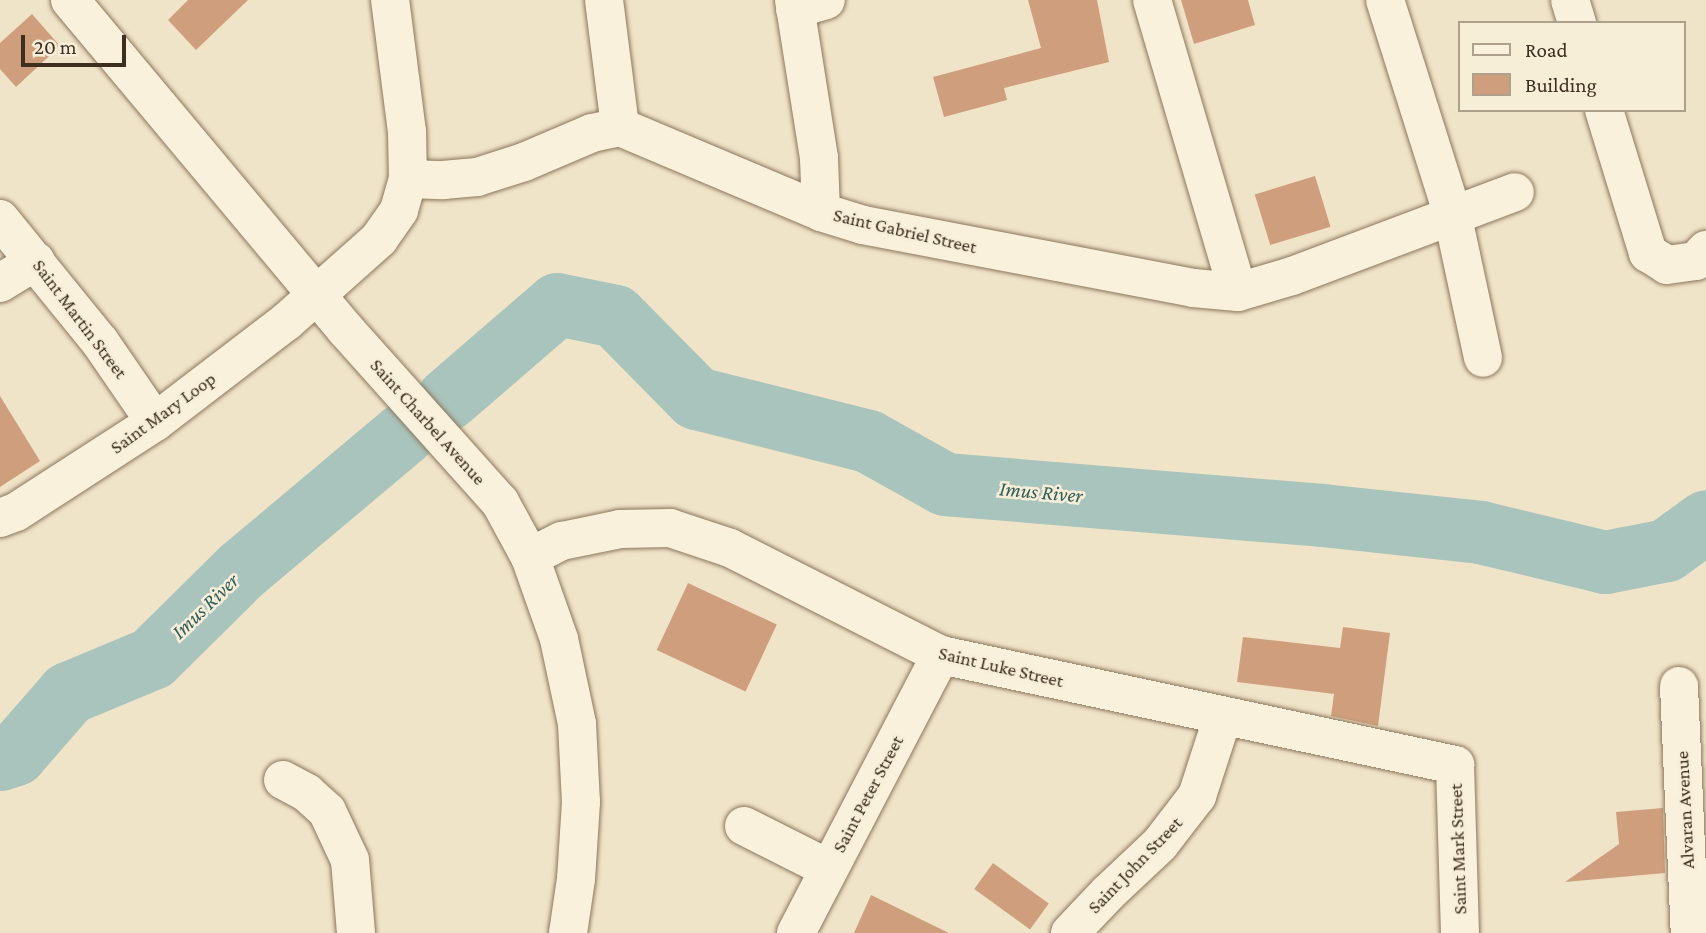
<!DOCTYPE html>
<style>
body{margin:0}
#map{position:relative;width:1706px;height:933px;overflow:hidden;background:#f0e4c8;font-family:"Crimson Pro",serif}
div>[style]{position:absolute}
.river>*{height:63px;margin:-31.5px;padding:0 31.5px;transform-origin:31.5px;border-radius:31.5px;background:#a9c4bc}
.building>*{inset:0;background:#cf9f7d;transform-origin:0 0}
.roads{filter:drop-shadow(0 0 2px #8d765c) drop-shadow(0 0 2px #8d765c)}
.minor>*{height:38px;margin:-19px;padding:0 19px;transform-origin:19px;border-radius:19px;background:#faf1dc}
span{translate:-50% -50%;white-space:nowrap;text-align:center;line-height:1.15;-webkit-text-stroke:5px #f7eed8;paint-order:stroke}
.street-label{font-size:19px;color:#3d2e20}
.water-label{font-size:21px;color:#2f5d5a;font-style:italic}
.legend{position:absolute;left:1458px;top:21px;width:228px;height:91px;box-sizing:border-box;background:#f7eed8;border:2px solid #ada18e;margin:0;padding:9px 12px;list-style:none;font-size:21px;color:#3d2e20}
.legend li{display:flex;align-items:center;gap:14px;height:35px}
.legend b{width:35px;border:2px solid #ada18e}
.scale{position:absolute;left:21px;top:35px;width:105px;height:32px;box-sizing:border-box;border:4px solid #3d2e20;border-top:0;padding-left:9px;font-size:21px;line-height:24px;white-space:nowrap;color:#3d2e20;-webkit-text-stroke:5px #f7eed8;paint-order:stroke}
</style>
<div id="map">
<div class="river">
<i style="left:447px;top:399px;width:145px;rotate:-40.8deg"></i>
<i style="left:557px;top:304px;width:59px;rotate:11.7deg"></i>
<i style="left:615px;top:316px;width:115px;rotate:45.4deg"></i>
<i style="left:696px;top:398px;width:177px;rotate:14deg"></i>
<i style="left:868px;top:441px;width:88px;rotate:29.2deg"></i>
<i style="left:945px;top:484px;width:378px;rotate:4.7deg"></i>
<i style="left:1322px;top:515px;width:159px;rotate:6.1deg"></i>
<i style="left:1480px;top:532px;width:129px;rotate:13.5deg"></i>
<i style="left:1605px;top:562px;width:62px;rotate:-11.1deg"></i>
<i style="left:1666px;top:550px;width:49px;rotate:-35.9deg"></i>
<i style="left:0;top:759px;width:16px;rotate:-18deg"></i>
<i style="left:15px;top:754px;width:81px;rotate:-49deg"></i>
<i style="left:68px;top:693px;width:91px;rotate:-22.6deg"></i>
<i style="left:152px;top:658px;width:125px;rotate:-44.7deg"></i>
<i style="left:241px;top:570px;width:212px;rotate:-40deg"></i>
</div>
<div class="building">
<i style="clip-path:polygon(188px 0,248px 0,196px 50px,168px 20px)"></i>
<i style="clip-path:polygon(1028px 0,1097px 0,1109px 62px,1004px 88px,1007px 100px,944px 117px,933px 77px,1041px 48px)"></i>
<i style="clip-path:polygon(1181px 0,1248px 0,1255px 25px,1194px 44px)"></i>
<i style="clip-path:polygon(32px 14px,60px 46px,16px 87px,0 69px,0 43px)"></i>
<i style="left:1315px;top:176px;width:53px;height:63px;rotate:73deg"></i>
<i style="clip-path:polygon(0 396px,40px 461px,0 487px)"></i>
<i style="left:688px;top:583px;width:98px;height:74px;rotate:25deg"></i>
<i style="clip-path:polygon(1343px 627px,1390px 633px,1378px 726px,1331px 716px,1334px 694px,1237px 682px,1243px 637px,1340px 648px)"></i>
<i style="clip-path:polygon(1663px 808px,1665px 873px,1565px 882px,1619px 844px,1616px 812px)"></i>
<i style="left:993px;top:863px;width:69px;height:32px;rotate:36deg"></i>
<i style="clip-path:polygon(871px 895px,949px 933px,854px 933px)"></i>
</div>
<div class="roads">
<div class="minor">
<i style="left:70px;top:0;width:430px;rotate:50.1deg"></i>
<i style="left:346px;top:330px;width:231px;rotate:48.2deg"></i>
<i style="left:500px;top:502px;width:63px;rotate:61.4deg"></i>
<i style="left:530px;top:557px;width:87px;rotate:70.5deg"></i>
<i style="left:559px;top:639px;width:87px;rotate:78deg"></i>
<i style="left:577px;top:724px;width:78px;rotate:87.1deg"></i>
<i style="left:581px;top:802px;width:77px;rotate:93.7deg"></i>
<i style="left:576px;top:879px;width:55px;rotate:98.4deg"></i>
<i style="left:604px;top:0;width:128px;rotate:82.8deg"></i>
<i style="left:794px;top:0;width:160px;rotate:81deg"></i>
<i style="left:819px;top:158px;width:54px;rotate:87.9deg"></i>
<i style="left:1152px;top:0;width:304px;rotate:73.6deg"></i>
<i style="left:1385px;top:0;width:223px;rotate:72.5deg"></i>
<i style="left:1452px;top:213px;width:148px;rotate:77.9deg"></i>
<i style="left:1570px;top:0;width:24px;rotate:73deg"></i>
<i style="left:795px;top:9px;width:32px;rotate:-16deg"></i>
<i style="left:1604px;top:110px;width:150px;rotate:72.9deg"></i>
<i style="left:1648px;top:253px;width:22px;rotate:32deg"></i>
<i style="left:1667px;top:265px;width:29px;rotate:-8deg"></i>
<i style="left:1696px;top:261px;width:15px;rotate:-48deg"></i>
<i style="left:408px;top:179px;width:35px;rotate:2deg"></i>
<i style="left:443px;top:180px;width:34px;rotate:-5deg"></i>
<i style="left:477px;top:177px;width:49px;rotate:-17.7deg"></i>
<i style="left:524px;top:162px;width:74px;rotate:-23.1deg"></i>
<i style="left:592px;top:133px;width:29px;rotate:-12deg"></i>
<i style="left:620px;top:127px;width:218px;rotate:22.9deg"></i>
<i style="left:821px;top:212px;width:44px;rotate:17.2deg"></i>
<i style="left:863px;top:225px;width:336px;rotate:10.8deg"></i>
<i style="left:1193px;top:288px;width:45px;rotate:5.1deg"></i>
<i style="left:1238px;top:292px;width:56px;rotate:-16.5deg"></i>
<i style="left:1292px;top:276px;width:238px;rotate:-20.6deg"></i>
<i style="left:0;top:219px;width:159px;rotate:50.9deg"></i>
<i style="left:100px;top:342px;width:97px;rotate:55.5deg"></i>
<i style="left:0;top:283px;width:42px;rotate:-31.4deg"></i>
<i style="left:0;top:518px;width:17px;rotate:-21deg"></i>
<i style="left:16px;top:512px;width:166px;rotate:-32.9deg"></i>
<i style="left:155px;top:422px;width:165px;rotate:-37.4deg"></i>
<i style="left:286px;top:322px;width:125px;rotate:-41.7deg"></i>
<i style="left:379px;top:239px;width:35px;rotate:-55deg"></i>
<i style="left:399px;top:210px;width:32px;rotate:-74deg"></i>
<i style="left:408px;top:179px;width:47px;rotate:-91.2deg"></i>
<i style="left:407px;top:132px;width:133px;rotate:-97.3deg"></i>
<i style="left:530px;top:557px;width:36px;rotate:-27deg"></i>
<i style="left:562px;top:541px;width:59px;rotate:-11.7deg"></i>
<i style="left:620px;top:529px;width:50px;rotate:-1.1deg"></i>
<i style="left:670px;top:528px;width:63px;rotate:18.4deg"></i>
<i style="left:730px;top:548px;width:237px;rotate:26.9deg"></i>
<i style="left:941px;top:655px;width:526px;rotate:12.08deg"></i>
<i style="left:1455px;top:765px;width:168px;rotate:88.3deg"></i>
<i style="left:1679px;top:686px;width:247px;rotate:87.5deg"></i>
<i style="left:283px;top:780px;width:27px;rotate:28deg"></i>
<i style="left:307px;top:793px;width:27px;rotate:42deg"></i>
<i style="left:327px;top:811px;width:54px;rotate:64.9deg"></i>
<i style="left:350px;top:860px;width:73px;rotate:85.3deg"></i>
<i style="left:744px;top:826px;width:95px;rotate:26.8deg"></i>
<i style="left:796px;top:933px;width:314px;rotate:-62.5deg"></i>
<i style="left:1070px;top:933px;width:55px;rotate:-46.5deg"></i>
<i style="left:1108px;top:893px;width:71px;rotate:-43.3deg"></i>
<i style="left:1160px;top:844px;width:61px;rotate:-52.4deg"></i>
<i style="left:1197px;top:796px;width:84px;rotate:-72deg"></i>
</div>
</div>
<div class="street-label">
<span style="left:905px;top:231px;rotate:13deg">Saint Gabriel Street</span>
<span style="left:80px;top:319px;rotate:53deg">Saint Martin Street</span>
<span style="left:163px;top:413px;rotate:-36deg">Saint Mary Loop</span>
<span style="left:428px;top:422px;rotate:48deg">Saint Charbel Avenue</span>
<span style="left:1001px;top:667px;rotate:13deg">Saint Luke Street</span>
<span style="left:868px;top:794px;rotate:-62deg">Saint Peter Street</span>
<span style="left:1685px;top:810px;rotate:-93deg">Alvaran Avenue</span>
<span style="left:1458px;top:849px;rotate:-92deg">Saint Mark Street</span>
<span style="left:1135px;top:865px;rotate:-46deg">Saint John Street</span>
</div>
<div class="water-label">
<span style="left:1041px;top:492px;rotate:5deg">Imus River</span>
<span style="left:205px;top:606px;rotate:-44deg">Imus River</span>
</div>
<ul class="legend">
<li><b style="height:9px;background:#faf1dc"></b>Road</li>
<li><b style="height:19px;background:#cf9f7d"></b>Building</li>
</ul>
<div class="scale">20 m</div>
</div>
